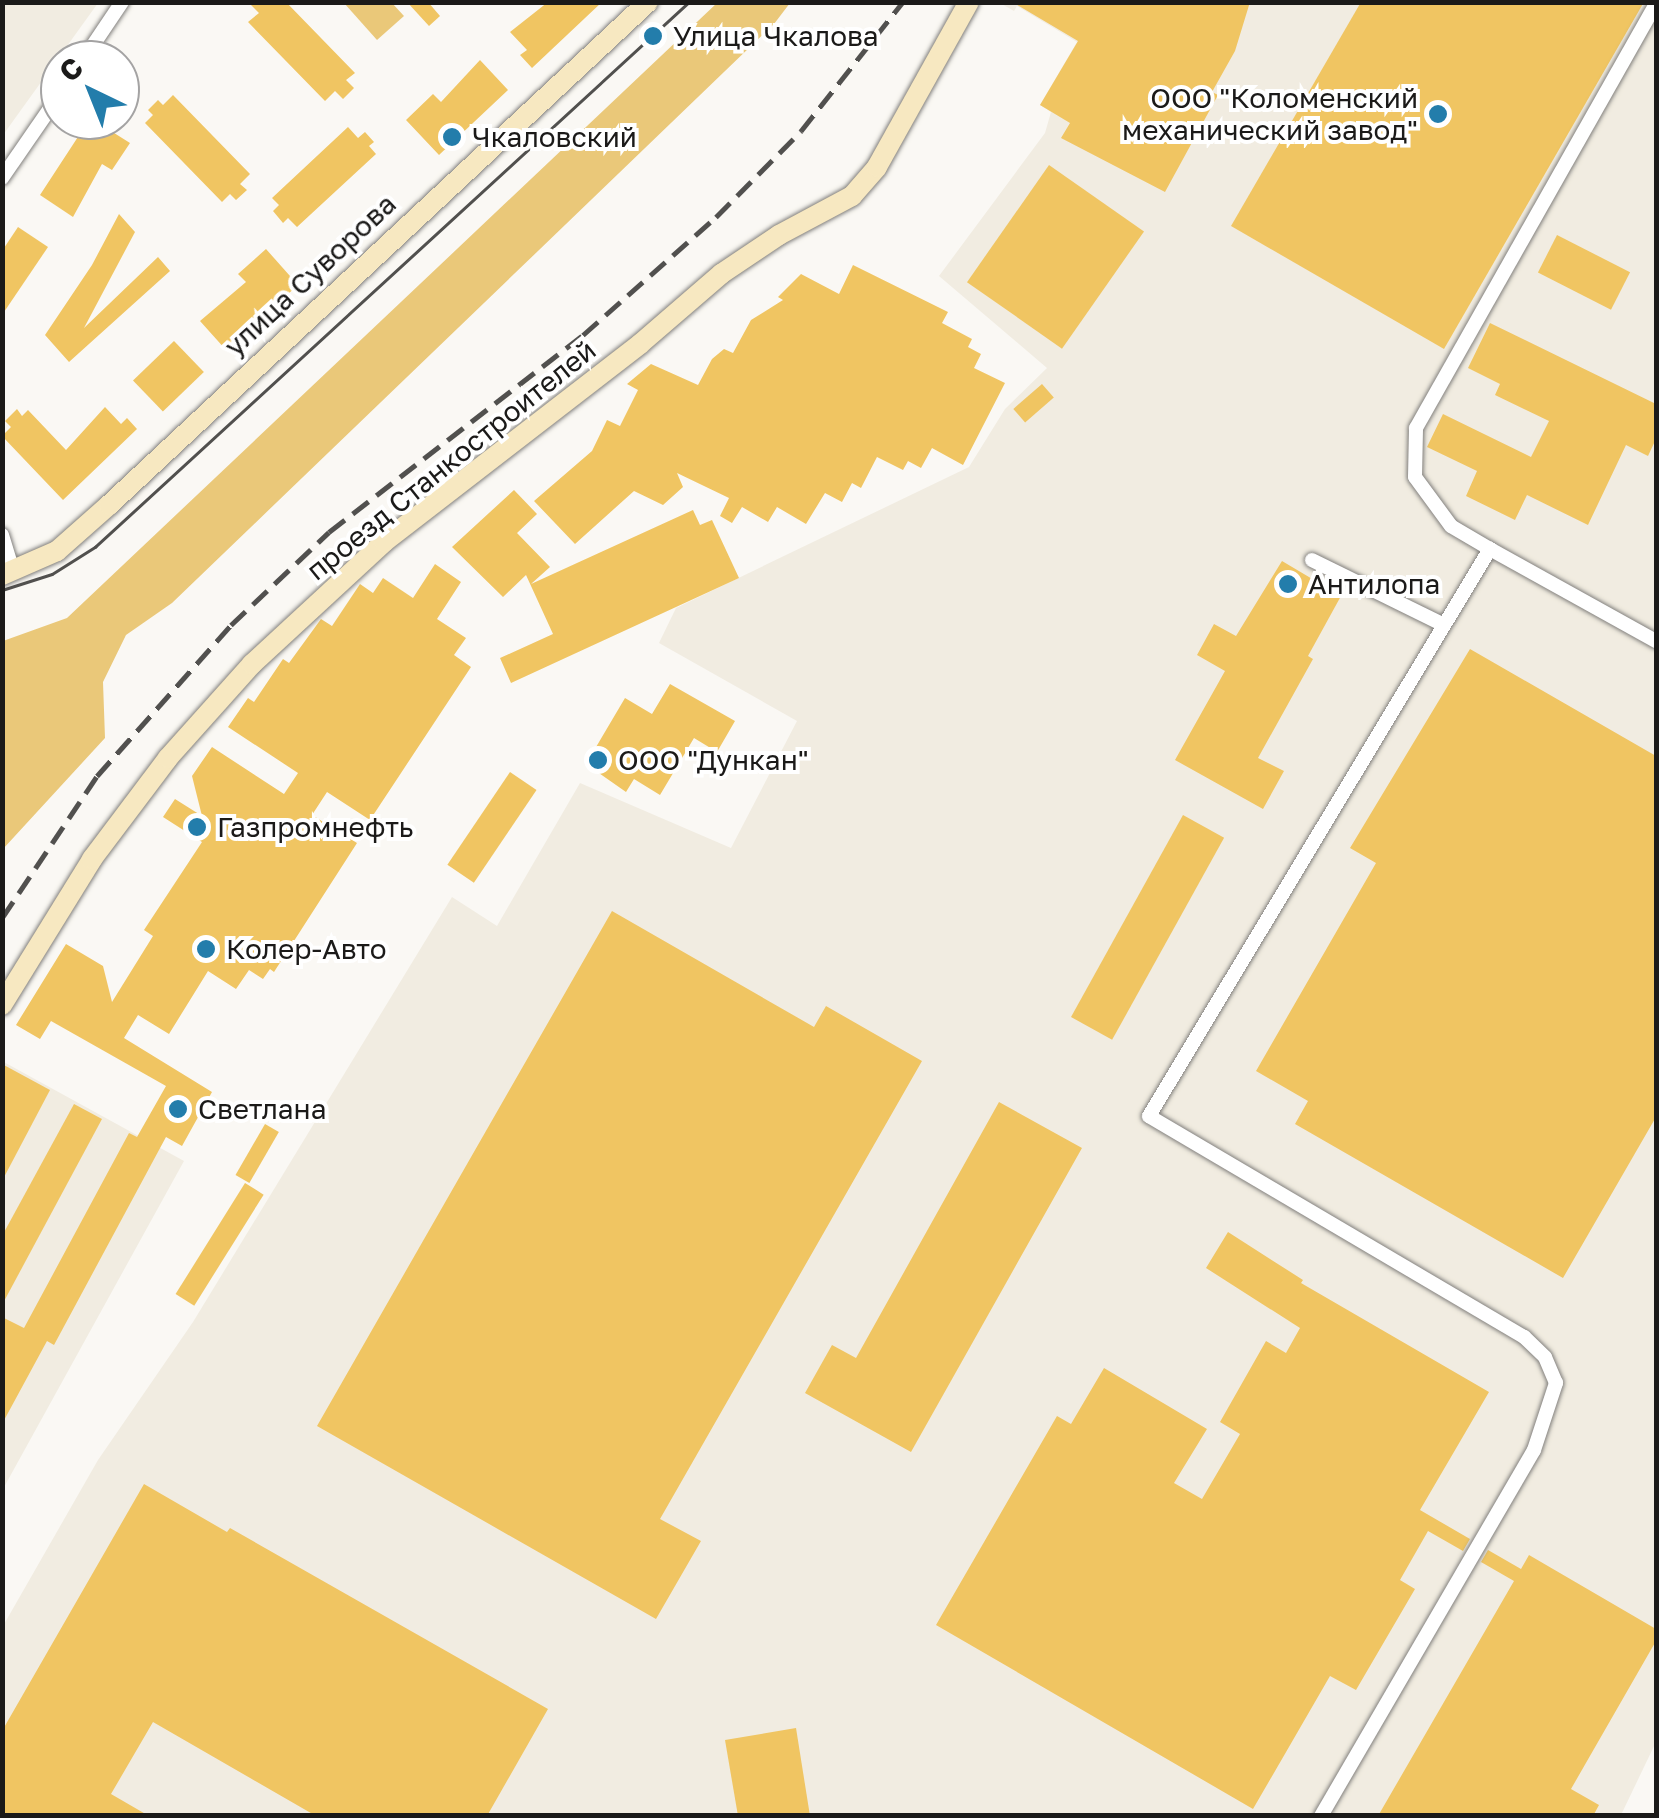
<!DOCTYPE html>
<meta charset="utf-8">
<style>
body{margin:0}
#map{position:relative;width:1659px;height:1818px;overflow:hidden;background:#faf8f4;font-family:"Golos Text",sans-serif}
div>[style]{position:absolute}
.built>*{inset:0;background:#f1ece1}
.green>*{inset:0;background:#eac879}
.building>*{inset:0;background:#f0c562;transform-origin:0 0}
.roads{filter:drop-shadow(0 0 2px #82807d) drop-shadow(0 0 2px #82807d)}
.street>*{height:14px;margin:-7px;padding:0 7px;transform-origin:7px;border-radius:7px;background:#fff}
.secondary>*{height:20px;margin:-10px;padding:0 10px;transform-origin:10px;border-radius:10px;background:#f7e8c1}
.tram>*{height:2.5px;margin:-1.25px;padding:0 1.25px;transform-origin:1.25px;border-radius:1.25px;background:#51504e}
.rail>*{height:5px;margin-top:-2.5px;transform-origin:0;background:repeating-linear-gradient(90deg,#51504e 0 20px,transparent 0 30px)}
.dots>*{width:28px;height:28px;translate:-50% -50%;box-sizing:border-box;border:5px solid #fff;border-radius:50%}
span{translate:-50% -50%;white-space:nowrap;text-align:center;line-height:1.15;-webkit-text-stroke:8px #fff;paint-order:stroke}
.poi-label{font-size:28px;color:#1b1a19}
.left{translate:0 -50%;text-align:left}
.right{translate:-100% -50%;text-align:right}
.street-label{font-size:28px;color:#1b1a19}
.frame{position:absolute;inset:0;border:5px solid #1b1a19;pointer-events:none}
.north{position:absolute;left:40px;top:40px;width:100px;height:100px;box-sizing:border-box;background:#fff;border:2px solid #a4a3a3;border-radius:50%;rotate:317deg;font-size:28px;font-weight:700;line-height:40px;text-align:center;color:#1b1a19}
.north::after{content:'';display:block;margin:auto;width:35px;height:45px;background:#237dab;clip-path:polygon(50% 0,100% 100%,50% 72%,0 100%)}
</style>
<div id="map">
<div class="built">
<i style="clip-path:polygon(3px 2px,98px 3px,3px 135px,2px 3px)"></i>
<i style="clip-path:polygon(1000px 3px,1656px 3px,1656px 1742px,1621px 1815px,3px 1816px,3px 1626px,98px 1460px,193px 1322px,452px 897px,497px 926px,580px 783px,731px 848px,797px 721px,659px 643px,676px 608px,969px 467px,1005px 409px,1047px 368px,939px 276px,1045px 133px,1051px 112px,1040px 105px,1077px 42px,1017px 6px,1014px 11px)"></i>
<i style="clip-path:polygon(2px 1061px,184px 1161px,3px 1489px)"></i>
</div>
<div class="green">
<i style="clip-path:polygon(344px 3px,392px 3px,404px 16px,377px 40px)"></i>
<i style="clip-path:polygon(717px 3px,790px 3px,774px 24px,172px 603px,126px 635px,103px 682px,105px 738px,3px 849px,3px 641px,67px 618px)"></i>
</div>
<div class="building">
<i style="clip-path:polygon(248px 2px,286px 2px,355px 73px,346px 80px,354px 88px,343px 99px,335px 91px,325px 101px,248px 22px,259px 13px)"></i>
<i style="clip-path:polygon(407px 2px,428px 2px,440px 16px,429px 26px)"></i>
<i style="clip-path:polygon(548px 2px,602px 2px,532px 68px,520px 55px,527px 50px,510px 32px)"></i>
<i style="clip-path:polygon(1012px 2px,1250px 2px,1235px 51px,1212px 92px,1218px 95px,1165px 192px,1061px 138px,1070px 123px,1040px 105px,1078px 41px)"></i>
<i style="clip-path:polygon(1361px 2px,1644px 2px,1444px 349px,1231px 226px)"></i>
<i style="clip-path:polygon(480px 60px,508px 90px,439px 155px,406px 120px,433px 94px,441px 102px)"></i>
<i style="clip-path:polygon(173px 95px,250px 174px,240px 184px,247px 190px,236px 200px,230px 194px,222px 202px,145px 123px,153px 115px,148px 110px,158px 100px,163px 105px)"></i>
<i style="clip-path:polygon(89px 120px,106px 120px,103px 126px,130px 143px,112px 170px,102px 164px,73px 217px,40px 195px)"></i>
<i style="clip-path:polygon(348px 127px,358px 138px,365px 132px,374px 142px,369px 146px,376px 154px,297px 227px,288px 218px,283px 223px,273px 211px,279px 205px,272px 198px)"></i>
<i style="left:1049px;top:165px;width:116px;height:143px;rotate:35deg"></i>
<i style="clip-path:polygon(119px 214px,135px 232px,84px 328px,158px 257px,170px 271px,69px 362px,45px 335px,92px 265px)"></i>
<i style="clip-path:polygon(18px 227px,48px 247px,2px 315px,2px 251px)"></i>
<i style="left:1557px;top:235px;width:82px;height:42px;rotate:27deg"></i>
<i style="clip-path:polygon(266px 249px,298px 285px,226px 350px,200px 321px,246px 282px,238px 274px)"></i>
<i style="clip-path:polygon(853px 265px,948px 312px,942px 323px,972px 339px,968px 347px,981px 354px,974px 368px,1005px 383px,963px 465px,932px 448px,921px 468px,908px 461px,903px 470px,877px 457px,861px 488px,852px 483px,842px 502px,825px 493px,806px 524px,777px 507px,768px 522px,742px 507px,732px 523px,720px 516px,729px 498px,677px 473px,683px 487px,663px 505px,634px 491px,575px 544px,534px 501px,592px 451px,607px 420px,620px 426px,638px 390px,627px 384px,651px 364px,698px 385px,712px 359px,724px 349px,733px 353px,751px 320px,783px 300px,778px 297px,801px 274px,839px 294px)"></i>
<i style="clip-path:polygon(1490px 323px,1656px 404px,1656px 439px,1648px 456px,1626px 445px,1588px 525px,1527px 495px,1515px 520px,1466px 496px,1477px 471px,1427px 447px,1443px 414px,1531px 457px,1549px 421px,1495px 395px,1500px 384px,1468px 368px)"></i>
<i style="left:174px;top:341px;width:43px;height:57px;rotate:46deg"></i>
<i style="left:1042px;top:384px;width:18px;height:38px;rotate:49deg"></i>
<i style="clip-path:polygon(105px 407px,121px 424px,127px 418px,137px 429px,63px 500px,2px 436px,11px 427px,5px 421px,17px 409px,22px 416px,28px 410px,66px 450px)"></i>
<i style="clip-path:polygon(514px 490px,537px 514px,517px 533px,550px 567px,531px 584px,693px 510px,700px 525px,712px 520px,739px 578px,511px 683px,500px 658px,553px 634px,526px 575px,503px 597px,452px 547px)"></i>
<i style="clip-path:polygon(1282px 561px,1341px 596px,1308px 656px,1313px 659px,1258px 758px,1284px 771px,1263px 809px,1175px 760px,1225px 671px,1197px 655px,1214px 624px,1236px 636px)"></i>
<i style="clip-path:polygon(435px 564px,461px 582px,437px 619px,466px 638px,454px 655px,471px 667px,370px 820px,327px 792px,312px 815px,357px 843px,274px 972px,270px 969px,263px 979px,249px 970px,236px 989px,208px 971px,169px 1034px,138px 1015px,124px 1038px,212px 1092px,182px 1146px,166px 1137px,54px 1345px,47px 1341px,2px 1424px,2px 1317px,24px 1328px,129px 1133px,137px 1137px,166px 1086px,51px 1021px,40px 1039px,16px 1025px,66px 944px,103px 966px,112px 1002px,153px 936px,144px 930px,202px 842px,163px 817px,175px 799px,202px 816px,192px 776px,212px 747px,284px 794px,298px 773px,228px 727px,248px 698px,254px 702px,283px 659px,289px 663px,321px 619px,332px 626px,360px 584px,373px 593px,383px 578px,413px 598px)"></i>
<i style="clip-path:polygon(1470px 649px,1656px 756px,1656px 1117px,1563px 1278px,1295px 1124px,1308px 1101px,1256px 1071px,1376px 863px,1350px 848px)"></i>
<i style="clip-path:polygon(670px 684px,735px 721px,717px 752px,694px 738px,660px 795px,634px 779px,626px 792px,586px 764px,625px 698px,652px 714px)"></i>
<i style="left:510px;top:772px;width:32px;height:112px;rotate:34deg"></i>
<i style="left:1183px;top:815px;width:47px;height:231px;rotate:29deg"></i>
<i style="clip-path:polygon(612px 911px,814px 1027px,826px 1006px,922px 1061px,660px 1519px,701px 1541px,656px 1619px,317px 1426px)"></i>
<i style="clip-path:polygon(2px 1064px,50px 1090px,2px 1181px)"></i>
<i style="clip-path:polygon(999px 1102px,1082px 1148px,911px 1452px,805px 1393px,832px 1345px,856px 1358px)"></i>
<i style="clip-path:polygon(74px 1104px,102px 1119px,2px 1305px,2px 1236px)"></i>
<i style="left:265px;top:1124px;width:16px;height:59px;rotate:30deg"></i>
<i style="left:245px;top:1183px;width:22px;height:131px;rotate:32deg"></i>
<i style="clip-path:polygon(1228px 1232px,1303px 1280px,1301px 1283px,1489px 1392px,1420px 1510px,1470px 1539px,1463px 1551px,1428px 1531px,1400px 1580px,1415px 1589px,1356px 1690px,1330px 1676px,1253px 1809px,936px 1625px,1057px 1416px,1071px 1424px,1104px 1368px,1207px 1429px,1174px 1483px,1202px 1499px,1240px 1434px,1220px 1422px,1266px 1341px,1286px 1353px,1300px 1328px,1206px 1268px)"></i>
<i style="clip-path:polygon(144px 1484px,227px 1532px,230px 1528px,548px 1709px,487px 1816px,316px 1816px,153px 1722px,111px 1794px,149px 1816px,2px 1816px,2px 1731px)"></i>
<i style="clip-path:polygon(1488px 1550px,1521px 1569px,1529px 1555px,1656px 1629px,1656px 1641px,1571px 1789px,1599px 1805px,1593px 1816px,1378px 1816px,1514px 1581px,1481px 1562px)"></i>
<i style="clip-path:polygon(796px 1728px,810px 1816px,738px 1816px,725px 1740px)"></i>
</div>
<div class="roads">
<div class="street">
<i style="left:83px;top:60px;width:70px;rotate:-56.1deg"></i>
<i style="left:2px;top:178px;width:102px;rotate:-55.4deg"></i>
<i style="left:2px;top:535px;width:39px;rotate:73deg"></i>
<i style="left:1490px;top:549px;width:45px;rotate:-149.5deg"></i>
<i style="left:1451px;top:526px;width:61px;rotate:-126.3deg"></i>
<i style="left:1415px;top:477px;width:49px;rotate:-88.8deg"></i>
<i style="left:1416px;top:428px;width:488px;rotate:-60.5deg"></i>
<i style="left:1312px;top:560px;width:145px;rotate:26.2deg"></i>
<i style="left:1321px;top:1816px;width:423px;rotate:-59.8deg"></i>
<i style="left:1534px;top:1450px;width:71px;rotate:-71.8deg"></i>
<i style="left:1556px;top:1383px;width:28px;rotate:-113deg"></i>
<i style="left:1545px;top:1357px;width:29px;rotate:-136deg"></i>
<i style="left:1524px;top:1337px;width:435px;rotate:-149.5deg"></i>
<i style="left:1149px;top:1116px;width:662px;rotate:-58.98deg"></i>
<i style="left:1490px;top:549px;width:190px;rotate:29deg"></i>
</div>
<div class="secondary">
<i style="left:2px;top:575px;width:60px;rotate:-23.6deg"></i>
<i style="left:57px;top:551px;width:69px;rotate:-41.5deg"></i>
<i style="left:109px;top:505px;width:737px;rotate:-43.02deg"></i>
<i style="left:2px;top:1005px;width:172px;rotate:-58.3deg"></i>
<i style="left:92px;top:859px;width:126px;rotate:-53deg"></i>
<i style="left:168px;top:758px;width:126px;rotate:-48.2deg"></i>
<i style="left:252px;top:664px;width:180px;rotate:-42.7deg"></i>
<i style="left:384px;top:542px;width:324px;rotate:-37.7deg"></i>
<i style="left:640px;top:344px;width:107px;rotate:-40.8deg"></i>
<i style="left:721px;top:274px;width:70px;rotate:-33.9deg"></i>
<i style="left:779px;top:235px;width:83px;rotate:-28.1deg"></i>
<i style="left:852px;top:196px;width:38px;rotate:-49deg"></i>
<i style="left:877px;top:167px;width:189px;rotate:-60.9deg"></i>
</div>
</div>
<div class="tram">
<i style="left:2px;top:590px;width:52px;rotate:-17.7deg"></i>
<i style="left:52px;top:574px;width:51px;rotate:-32.1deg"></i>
<i style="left:95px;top:547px;width:806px;rotate:-42.54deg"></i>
</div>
<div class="rail">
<i style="left:2px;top:918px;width:171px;rotate:-56.2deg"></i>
<i style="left:97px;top:776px;width:202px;rotate:-48.4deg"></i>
<i style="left:231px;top:625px;width:135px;rotate:-43.5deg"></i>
<i style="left:329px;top:532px;width:321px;rotate:-37.8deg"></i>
<i style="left:583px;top:335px;width:178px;rotate:-41.6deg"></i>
<i style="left:716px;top:217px;width:121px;rotate:-45.3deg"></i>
<i style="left:801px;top:131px;width:164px;rotate:-51.7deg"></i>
</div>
<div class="dots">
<i style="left:653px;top:36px;background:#237dab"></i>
<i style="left:1438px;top:114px;background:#237dab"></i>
<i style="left:452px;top:137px;background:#237dab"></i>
<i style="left:1288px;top:584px;background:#237dab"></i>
<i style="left:598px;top:760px;background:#237dab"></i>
<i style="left:197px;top:827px;background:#237dab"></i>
<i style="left:206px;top:949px;background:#237dab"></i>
<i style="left:178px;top:1109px;background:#237dab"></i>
</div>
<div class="poi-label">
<span class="left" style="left:673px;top:36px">Улица Чкалова</span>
<span class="right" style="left:1418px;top:114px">ООО "Коломенский<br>механический завод"</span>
<span class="left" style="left:472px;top:137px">Чкаловский</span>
<span class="left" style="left:1308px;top:584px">Aнтилопа</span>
<span class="left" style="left:618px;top:760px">ООО "Дункан"</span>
<span class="left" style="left:217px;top:827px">Газпромнефть</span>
<span class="left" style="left:226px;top:949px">Колер-Авто</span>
<span class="left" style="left:198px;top:1109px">Светлана</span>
</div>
<div class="street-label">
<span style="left:310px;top:275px;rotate:-43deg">улица Суворова</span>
<span style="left:451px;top:460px;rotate:-39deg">проезд Станкостроителей</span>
</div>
<div class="frame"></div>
<div class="north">С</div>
</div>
